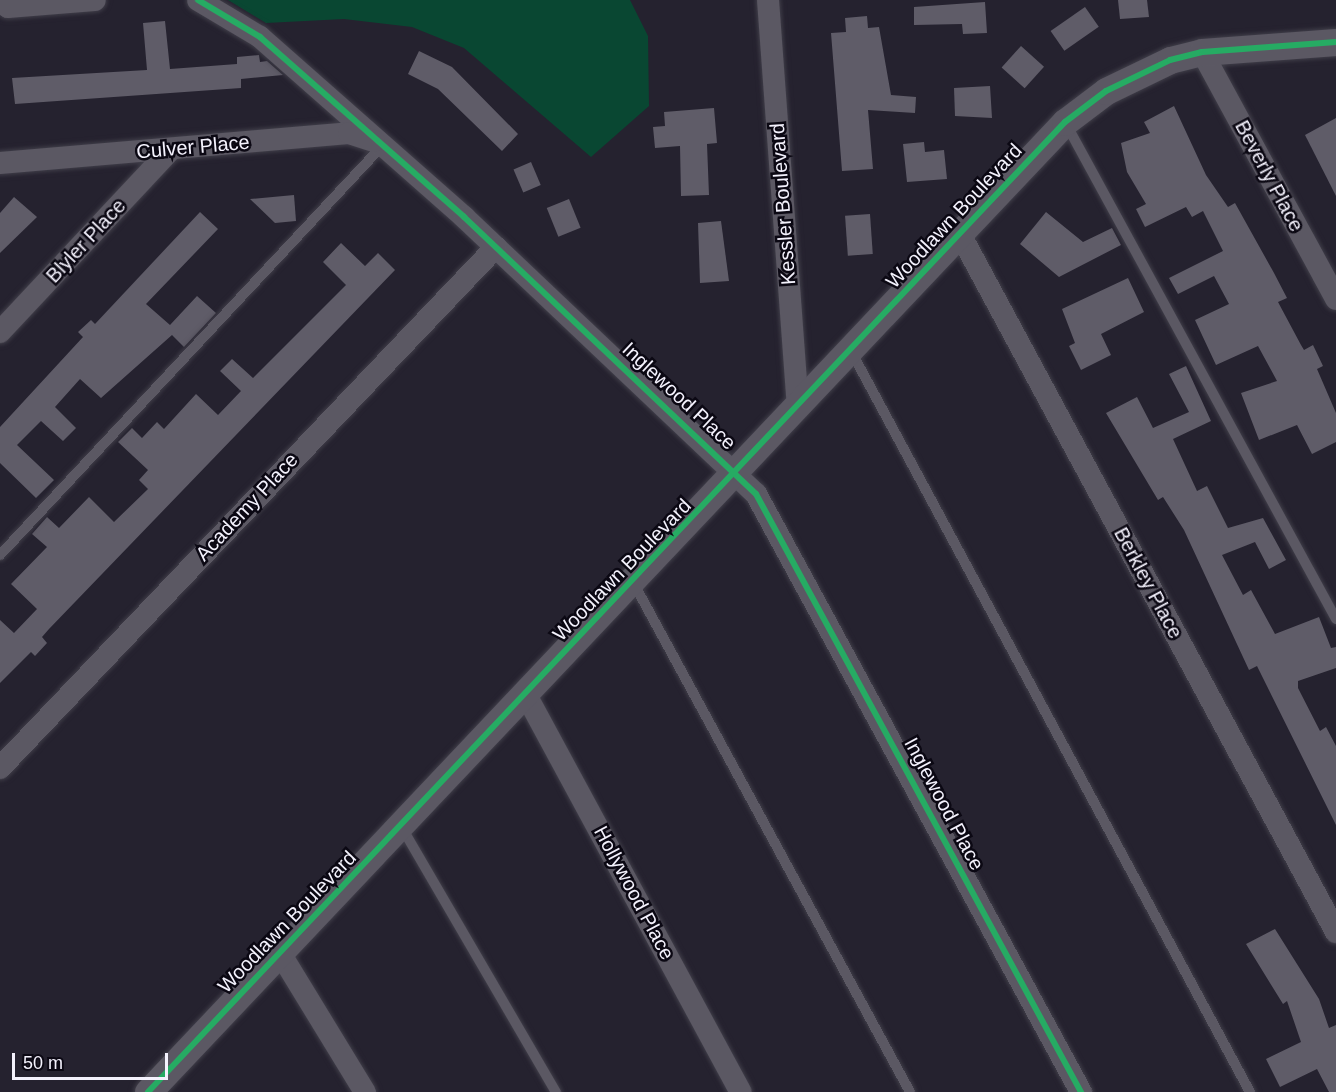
<!DOCTYPE html>
<style>
body{margin:0}
#map{position:relative;width:1336px;height:1092px;overflow:hidden;background:#25222f;font-family:Arial,sans-serif}
div>[style]{position:absolute}
.green>*{inset:0;background:#094732}
.building>*{inset:0;background:#5f5c68;transform-origin:0 0}
.roads{filter:drop-shadow(0 0 2px #403e49) drop-shadow(0 0 2px #403e49)}
.service>*{height:10px;margin:-5px;padding:0 5px;transform-origin:5px;border-radius:5px;background:#5b5863}
.minor>*{height:22px;margin:-11px;padding:0 11px;transform-origin:11px;border-radius:11px;background:#5b5863}
.tertiary>*{height:27px;margin:-13.5px;padding:0 13.5px;transform-origin:13.5px;border-radius:13.5px;background:#5b5863}
.cycleway>*{height:6px;margin:-3px;padding:0 3px;transform-origin:3px;border-radius:3px;background:#26ab63}
span{translate:-50% -50%;white-space:nowrap;text-align:center;line-height:1.15;-webkit-text-stroke:5px #0b0813;paint-order:stroke}
.street-label{font-size:20px;color:#f4f2fd}
.scale{position:absolute;left:12px;top:1053px;width:156px;height:27px;box-sizing:border-box;border:3px solid #f4f2fd;border-top:0;padding-left:8px;font-size:18px;line-height:21px;white-space:nowrap;color:#f4f2fd;-webkit-text-stroke:4px #0b0813;paint-order:stroke}
</style>
<div id="map">
<div class="green">
<i style="clip-path:polygon(228px 0,630px 0,648px 36px,649px 106px,591px 157px,464px 48px,412px 27px,344px 19px,266px 23px)"></i>
</div>
<div class="building">
<i style="clip-path:polygon(1118px 0,1147px 0,1149px 17px,1120px 19px)"></i>
<i style="clip-path:polygon(985px 2px,987px 33px,963px 34px,962px 24px,914px 25px,914px 7px)"></i>
<i style="left:1085px;top:7px;width:24px;height:42px;rotate:55deg"></i>
<i style="clip-path:polygon(867px 16px,868px 28px,879px 27px,891px 95px,916px 97px,915px 113px,868px 110px,873px 169px,842px 171px,831px 33px,846px 32px,845px 18px)"></i>
<i style="clip-path:polygon(165px 21px,170px 69px,237px 64px,237px 57px,259px 55px,260px 62px,267px 61px,283px 75px,241px 79px,241px 88px,15px 104px,12px 78px,147px 70px,143px 23px)"></i>
<i style="left:1021px;top:46px;width:31px;height:29px;rotate:42deg"></i>
<i style="clip-path:polygon(419px 51px,452px 67px,518px 134px,502px 151px,438px 89px,408px 74px)"></i>
<i style="clip-path:polygon(990px 86px,992px 118px,955px 116px,954px 88px)"></i>
<i style="clip-path:polygon(1174px 106px,1206px 175px,1228px 207px,1235px 203px,1274px 273px,1287px 298px,1278px 302px,1301px 345px,1304px 350px,1313px 345px,1323px 366px,1317px 369px,1336px 413px,1336px 442px,1312px 454px,1297px 425px,1259px 440px,1241px 393px,1277px 381px,1258px 346px,1216px 365px,1195px 320px,1229px 304px,1214px 276px,1178px 294px,1169px 278px,1223px 251px,1203px 211px,1192px 217px,1186px 207px,1145px 227px,1136px 209px,1146px 204px,1127px 172px,1121px 143px,1150px 133px,1144px 122px)"></i>
<i style="clip-path:polygon(714px 108px,717px 143px,707px 144px,709px 195px,681px 196px,680px 146px,655px 148px,653px 127px,665px 126px,664px 112px)"></i>
<i style="clip-path:polygon(1336px 118px,1336px 196px,1305px 135px)"></i>
<i style="clip-path:polygon(924px 142px,925px 152px,944px 150px,947px 179px,907px 182px,903px 144px)"></i>
<i style="left:531px;top:162px;width:25px;height:19px;rotate:67deg"></i>
<i style="clip-path:polygon(294px 195px,296px 221px,275px 223px,250px 199px)"></i>
<i style="clip-path:polygon(14px 197px,37px 217px,0 253px,0 213px)"></i>
<i style="left:569px;top:199px;width:31px;height:24px;rotate:68deg"></i>
<i style="clip-path:polygon(200px 212px,218px 229px,146px 304px,170px 325px,197px 296px,216px 313px,184px 347px,172px 335px,101px 398px,80px 379px,55px 407px,76px 428px,63px 441px,41px 421px,17px 445px,54px 480px,36px 498px,0 463px,0 427px,83px 337px,78px 332px,91px 320px,95px 324px)"></i>
<i style="clip-path:polygon(1046px 212px,1083px 242px,1112px 228px,1121px 245px,1059px 277px,1020px 244px)"></i>
<i style="left:870px;top:214px;width:40px;height:25px;rotate:86deg"></i>
<i style="clip-path:polygon(721px 221px,729px 281px,700px 283px,698px 223px)"></i>
<i style="clip-path:polygon(341px 243px,365px 266px,378px 253px,395px 270px,49px 629px,42px 637px,47px 643px,35px 656px,31px 652px,0 683px,0 620px,14px 633px,37px 609px,11px 584px,47px 547px,32px 534px,47px 517px,59px 528px,89px 497px,114px 522px,148px 489px,139px 480px,148px 470px,118px 442px,132px 428px,142px 438px,157px 422px,164px 429px,196px 394px,218px 415px,241px 391px,220px 371px,232px 359px,253px 378px,346px 285px,323px 262px)"></i>
<i style="clip-path:polygon(1128px 278px,1144px 312px,1101px 334px,1111px 355px,1081px 370px,1069px 346px,1075px 343px,1062px 309px)"></i>
<i style="clip-path:polygon(1186px 366px,1211px 421px,1173px 439px,1197px 491px,1207px 486px,1228px 528px,1263px 518px,1286px 560px,1269px 569px,1255px 542px,1222px 555px,1243px 595px,1251px 590px,1275px 634px,1319px 617px,1331px 648px,1336px 647px,1336px 668px,1298px 681px,1298px 688px,1320px 731px,1326px 727px,1336px 746px,1336px 825px,1257px 666px,1249px 670px,1184px 530px,1163px 497px,1158px 500px,1106px 413px,1137px 397px,1153px 428px,1189px 412px,1169px 374px)"></i>
<i style="clip-path:polygon(1275px 929px,1319px 999px,1329px 1028px,1336px 1025px,1336px 1092px,1329px 1092px,1317px 1069px,1280px 1087px,1266px 1059px,1301px 1042px,1287px 1001px,1283px 1004px,1246px 944px)"></i>
</div>
<div class="roads">
<div class="service">
<i style="left:1065px;top:122px;width:566px;rotate:61.4deg"></i>
<i style="left:851px;top:351px;width:842px;rotate:61.7deg"></i>
<i style="left:0;top:555px;width:561px;rotate:-46.95deg"></i>
<i style="left:633px;top:582px;width:580px;rotate:61.49deg"></i>
<i style="left:401px;top:826px;width:308px;rotate:59.8deg"></i>
</div>
<div class="minor">
<i style="left:7px;top:0;width:7px;rotate:82deg"></i>
<i style="left:8px;top:7px;width:87px;rotate:-4.6deg"></i>
<i style="left:198px;top:0;width:72px;rotate:30.8deg"></i>
<i style="left:260px;top:37px;width:272px;rotate:41.4deg"></i>
<i style="left:464px;top:217px;width:402px;rotate:43.5deg"></i>
<i style="left:756px;top:494px;width:681px;rotate:61.48deg"></i>
<i style="left:768px;top:0;width:409px;rotate:85.8deg"></i>
<i style="left:1202px;top:52px;width:281px;rotate:61.5deg"></i>
<i style="left:0;top:163px;width:350px;rotate:-4.9deg"></i>
<i style="left:349px;top:133px;width:26px;rotate:18deg"></i>
<i style="left:960px;top:234px;width:793px;rotate:61.69deg"></i>
<i style="left:0;top:332px;width:250px;rotate:-46.9deg"></i>
<i style="left:526px;top:695px;width:451px;rotate:61.6deg"></i>
<i style="left:0;top:768px;width:719px;rotate:-46.41deg"></i>
<i style="left:280px;top:953px;width:163px;rotate:58.6deg"></i>
</div>
<div class="tertiary">
<i style="left:148px;top:1092px;width:1335px;rotate:-46.61deg"></i>
<i style="left:1065px;top:122px;width:51px;rotate:-37.1deg"></i>
<i style="left:1106px;top:91px;width:71px;rotate:-25.8deg"></i>
<i style="left:1170px;top:60px;width:33px;rotate:-14deg"></i>
<i style="left:1202px;top:52px;width:134px;rotate:-4.3deg"></i>
</div>
</div>
<div class="cycleway">
<i style="left:198px;top:0;width:72px;rotate:30.8deg"></i>
<i style="left:260px;top:37px;width:272px;rotate:41.4deg"></i>
<i style="left:464px;top:217px;width:402px;rotate:43.5deg"></i>
<i style="left:756px;top:494px;width:681px;rotate:61.48deg"></i>
<i style="left:148px;top:1092px;width:1335px;rotate:-46.61deg"></i>
<i style="left:1065px;top:122px;width:51px;rotate:-37.1deg"></i>
<i style="left:1106px;top:91px;width:71px;rotate:-25.8deg"></i>
<i style="left:1170px;top:60px;width:33px;rotate:-14deg"></i>
<i style="left:1202px;top:52px;width:134px;rotate:-4.3deg"></i>
</div>
<div class="street-label">
<span style="left:193px;top:147px;rotate:-5deg">Culver Place</span>
<span style="left:1269px;top:176px;rotate:62deg">Beverly Place</span>
<span style="left:783px;top:204px;rotate:-94deg">Kessler Boulevard</span>
<span style="left:954px;top:216px;rotate:-47deg">Woodlawn Boulevard</span>
<span style="left:86px;top:241px;rotate:-47deg">Blyler Place</span>
<span style="left:679px;top:396px;rotate:43deg">Inglewood Place</span>
<span style="left:247px;top:507px;rotate:-47deg">Academy Place</span>
<span style="left:622px;top:570px;rotate:-46deg">Woodlawn Boulevard</span>
<span style="left:1148px;top:583px;rotate:62deg">Berkley Place</span>
<span style="left:944px;top:804px;rotate:62deg">Inglewood Place</span>
<span style="left:634px;top:893px;rotate:62deg">Hollywood Place</span>
<span style="left:287px;top:922px;rotate:-46deg">Woodlawn Boulevard</span>
</div>
<div class="scale">50 m</div>
</div>
